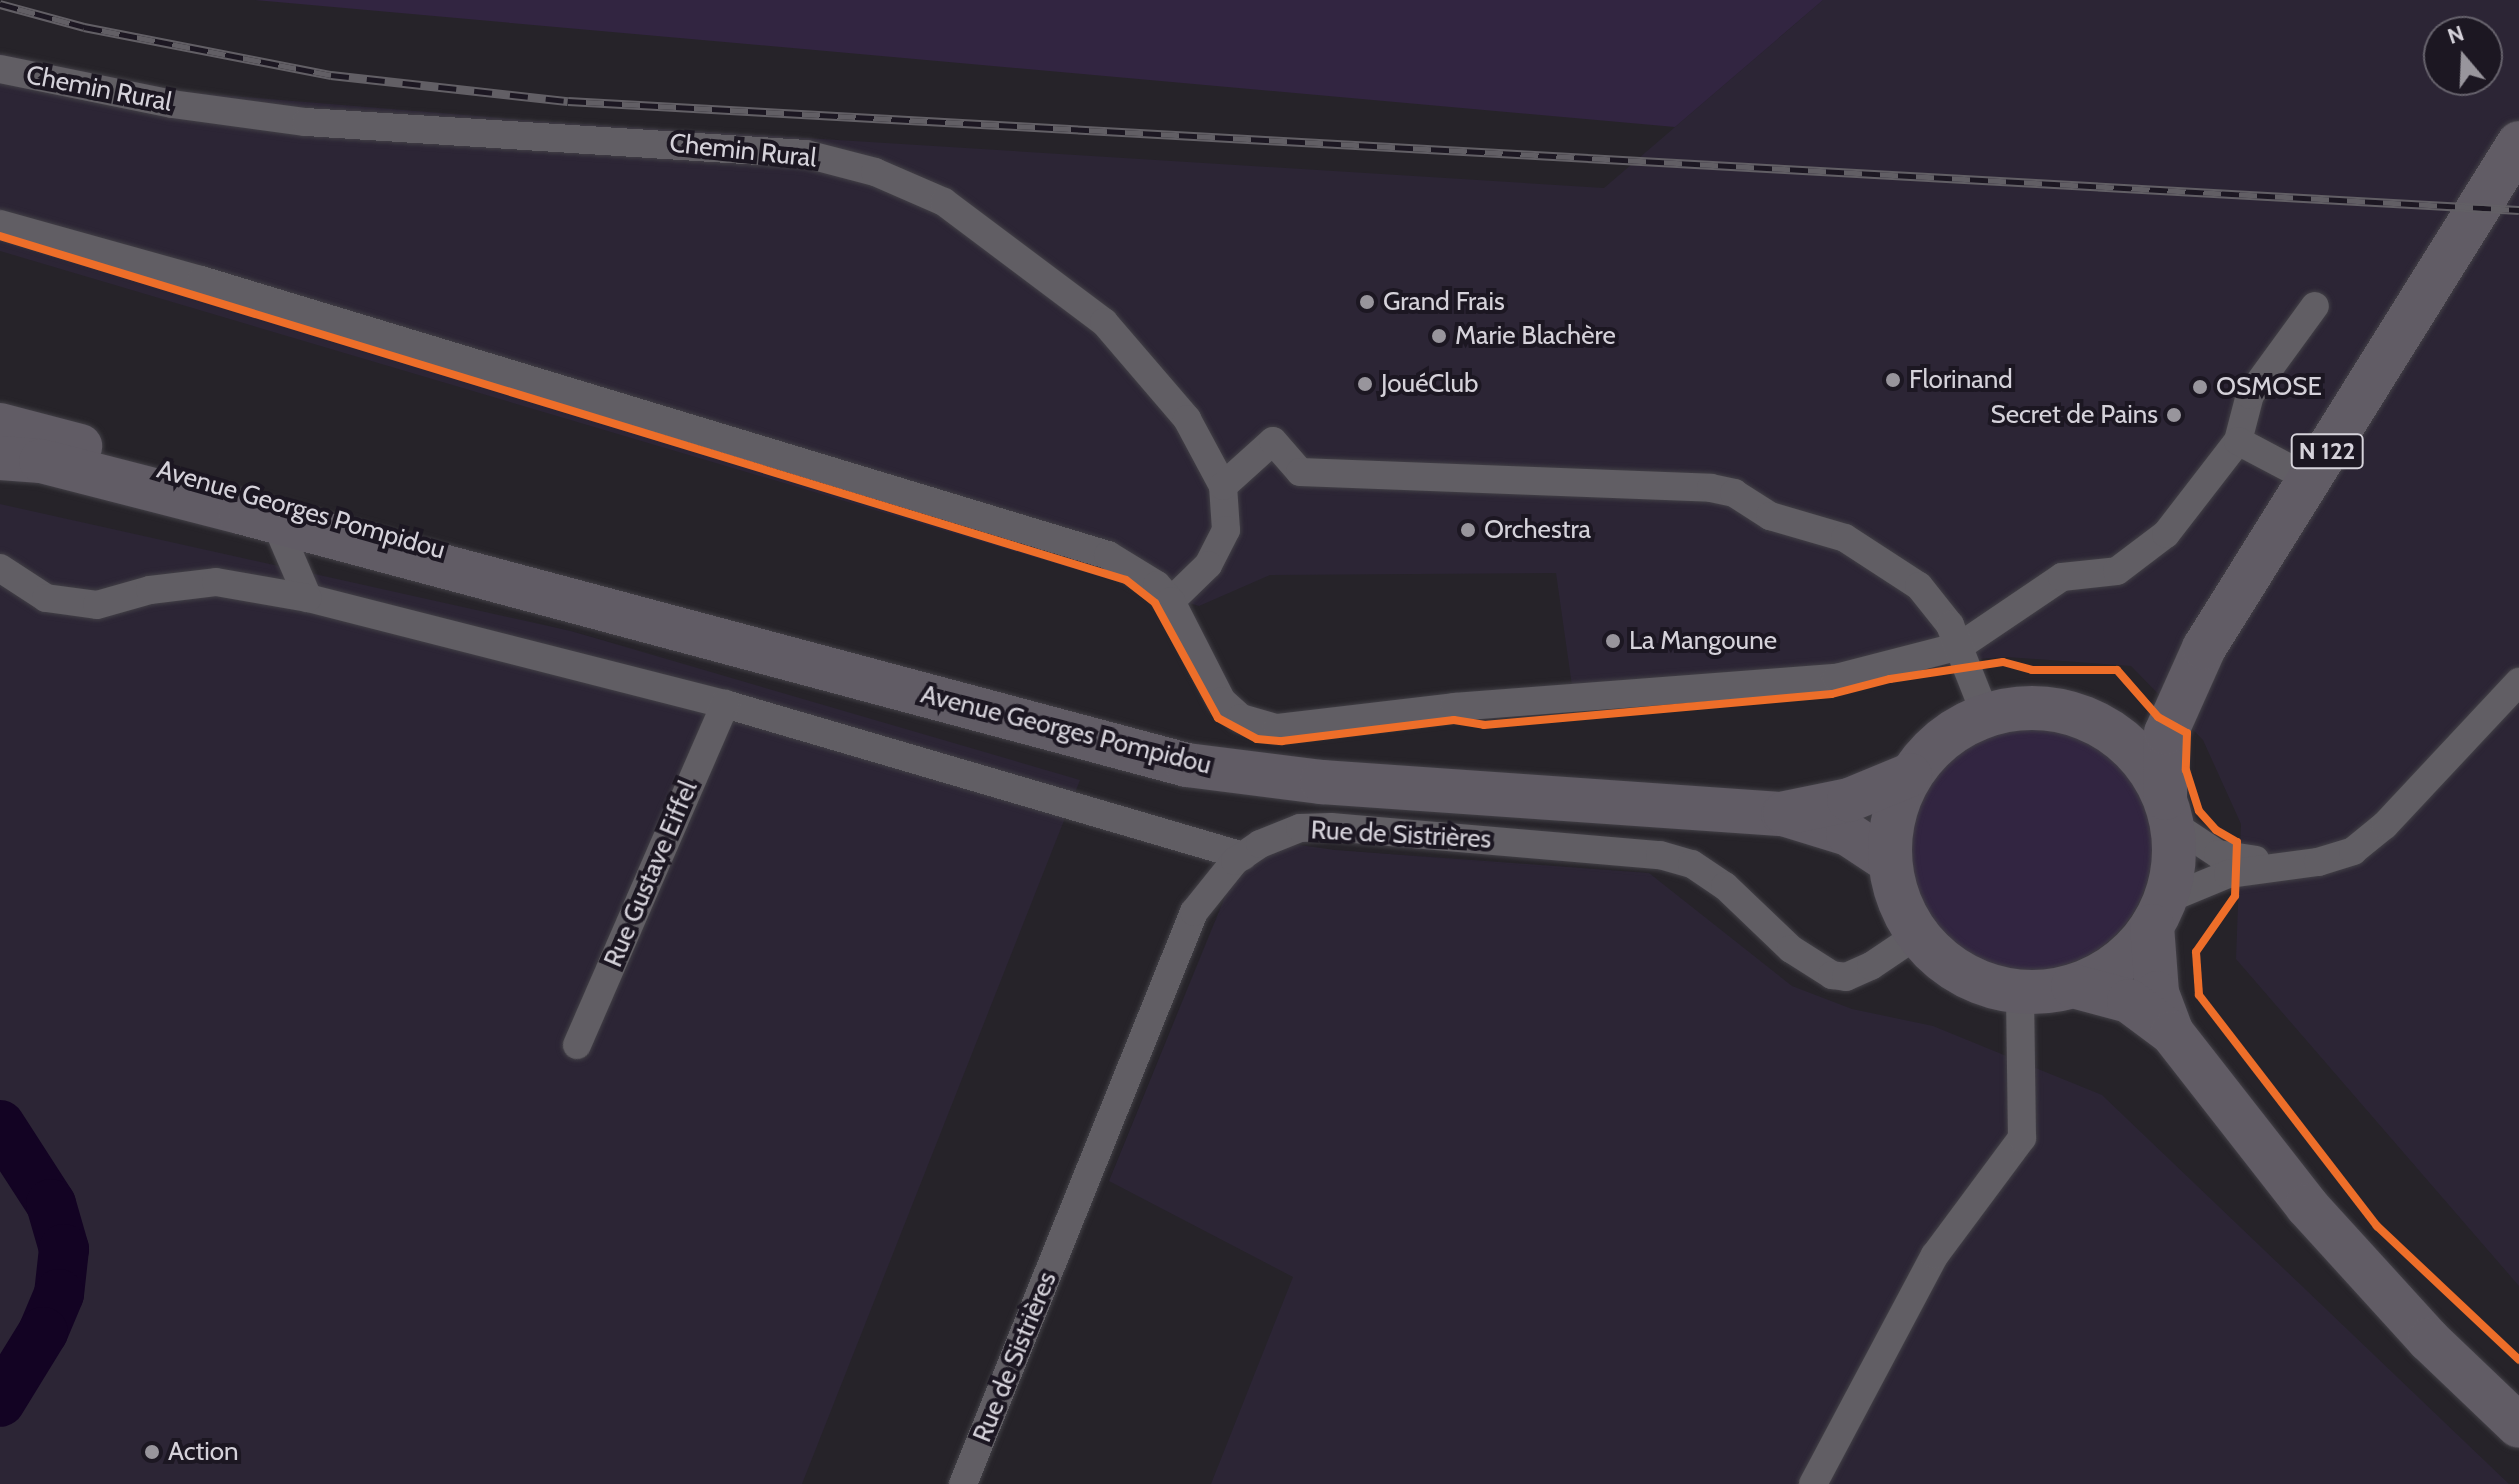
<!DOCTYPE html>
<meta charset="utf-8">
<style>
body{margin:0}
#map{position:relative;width:2519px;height:1484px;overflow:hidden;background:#262329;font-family:Cabin,sans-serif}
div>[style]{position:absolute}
.built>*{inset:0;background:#2c2535}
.green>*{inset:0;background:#322541}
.round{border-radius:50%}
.river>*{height:50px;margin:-25px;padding:0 25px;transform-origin:25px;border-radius:25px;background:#130323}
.roads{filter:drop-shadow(0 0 2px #424046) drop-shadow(0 0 2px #424046)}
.minor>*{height:28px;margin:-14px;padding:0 14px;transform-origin:14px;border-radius:14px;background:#615e64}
.primary>*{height:44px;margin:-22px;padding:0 22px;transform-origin:22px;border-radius:22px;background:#615c65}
.primary>.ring{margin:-22px;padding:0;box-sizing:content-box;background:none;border:44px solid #615c65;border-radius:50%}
.rail>*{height:9px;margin-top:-4.5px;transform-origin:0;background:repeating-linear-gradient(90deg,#1c1722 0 18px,#625f65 0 36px);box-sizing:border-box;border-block:2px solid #625f65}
.cycleway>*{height:8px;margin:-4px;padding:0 4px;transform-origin:4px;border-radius:4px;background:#ee6e29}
.dots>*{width:22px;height:22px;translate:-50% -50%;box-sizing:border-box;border:4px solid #1c1722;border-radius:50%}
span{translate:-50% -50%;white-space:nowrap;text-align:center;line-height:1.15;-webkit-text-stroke:8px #1c1722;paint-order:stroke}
.shield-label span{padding:2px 6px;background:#1c1722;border:2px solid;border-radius:6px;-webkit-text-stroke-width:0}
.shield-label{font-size:24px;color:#d5d2da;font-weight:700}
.street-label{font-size:26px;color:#d5d2da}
.poi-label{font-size:26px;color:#d5d2da}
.left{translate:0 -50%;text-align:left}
.right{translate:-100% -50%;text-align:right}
.north{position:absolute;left:2423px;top:16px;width:80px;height:80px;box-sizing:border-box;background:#1c1722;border:2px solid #66626c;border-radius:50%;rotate:341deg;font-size:22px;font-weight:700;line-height:32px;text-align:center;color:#d5d2da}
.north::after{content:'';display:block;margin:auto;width:28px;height:36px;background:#98959c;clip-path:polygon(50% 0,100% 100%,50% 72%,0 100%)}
</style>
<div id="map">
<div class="built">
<i style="clip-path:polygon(evenodd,1823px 0,2519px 0,2519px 1286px,2236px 959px,2241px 824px,2203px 740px,2131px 666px,2007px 657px,1572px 686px,1556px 573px,1270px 575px,1199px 606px,0 251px,0 54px,184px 92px,549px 122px,1604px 188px,1823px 0,2439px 32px,2487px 32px,2487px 80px,2439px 80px,2439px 32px)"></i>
<i style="clip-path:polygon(0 504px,571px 631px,1080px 780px,802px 1484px,0 1484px)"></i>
<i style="clip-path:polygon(1249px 838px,1335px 850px,1649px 873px,1792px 986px,1852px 1009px,1933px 1026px,2102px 1095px,2509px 1484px,1211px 1484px,1293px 1277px,1109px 1181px)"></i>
</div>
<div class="green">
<i style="clip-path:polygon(255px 0,1823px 0,1675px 127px)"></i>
<i class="round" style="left:1908px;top:726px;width:244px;height:244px"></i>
</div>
<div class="river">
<i style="left:0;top:1125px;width:94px;rotate:57.2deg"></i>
<i style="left:51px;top:1204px;width:47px;rotate:73.9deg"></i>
<i style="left:64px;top:1249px;width:45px;rotate:96.3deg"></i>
<i style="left:59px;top:1294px;width:41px;rotate:112.8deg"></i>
<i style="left:43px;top:1332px;width:82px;rotate:121.6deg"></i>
</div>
<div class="roads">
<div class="minor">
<i style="left:0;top:69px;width:176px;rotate:11.5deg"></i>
<i style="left:172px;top:104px;width:135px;rotate:7.7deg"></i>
<i style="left:306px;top:122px;width:501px;rotate:3.66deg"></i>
<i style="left:806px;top:154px;width:71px;rotate:14.6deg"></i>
<i style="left:875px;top:172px;width:75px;rotate:23.5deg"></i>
<i style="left:944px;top:202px;width:200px;rotate:36.9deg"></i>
<i style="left:1104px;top:322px;width:128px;rotate:49.4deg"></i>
<i style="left:1187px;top:419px;width:76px;rotate:61.8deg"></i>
<i style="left:1223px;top:486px;width:44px;rotate:86.1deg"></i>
<i style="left:1226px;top:530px;width:39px;rotate:117deg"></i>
<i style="left:1208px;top:565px;width:52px;rotate:135.8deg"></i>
<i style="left:0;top:224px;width:209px;rotate:15.6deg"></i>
<i style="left:201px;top:280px;width:948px;rotate:16.87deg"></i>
<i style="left:1108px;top:555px;width:57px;rotate:31.5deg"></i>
<i style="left:1157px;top:585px;width:21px;rotate:49deg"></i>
<i style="left:1171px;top:601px;width:112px;rotate:63deg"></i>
<i style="left:1222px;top:701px;width:25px;rotate:42deg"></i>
<i style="left:1241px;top:718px;width:37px;rotate:16deg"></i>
<i style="left:1277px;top:728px;width:179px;rotate:-6.7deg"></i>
<i style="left:1455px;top:707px;width:382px;rotate:-4.4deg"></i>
<i style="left:1836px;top:678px;width:128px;rotate:-14.5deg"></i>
<i style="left:1960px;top:646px;width:123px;rotate:-34.1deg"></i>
<i style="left:2062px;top:577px;width:55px;rotate:-6.2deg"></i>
<i style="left:2117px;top:571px;width:61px;rotate:-37.1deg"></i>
<i style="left:2166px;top:534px;width:118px;rotate:-52.3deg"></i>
<i style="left:2238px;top:441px;width:48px;rotate:-75.4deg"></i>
<i style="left:2250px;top:395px;width:110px;rotate:-53.9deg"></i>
<i style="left:2238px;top:441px;width:81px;rotate:27.8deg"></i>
<i style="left:1223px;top:486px;width:67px;rotate:-42deg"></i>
<i style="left:1273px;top:441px;width:41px;rotate:48.9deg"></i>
<i style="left:1300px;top:472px;width:411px;rotate:2.2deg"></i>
<i style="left:1711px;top:488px;width:24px;rotate:12deg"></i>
<i style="left:1734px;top:493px;width:43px;rotate:32.6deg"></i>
<i style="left:1770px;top:516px;width:78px;rotate:16.3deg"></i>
<i style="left:1845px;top:538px;width:88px;rotate:33deg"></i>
<i style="left:1919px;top:586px;width:50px;rotate:51.5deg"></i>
<i style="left:1950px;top:625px;width:98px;rotate:68.4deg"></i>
<i style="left:275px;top:521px;width:84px;rotate:66.8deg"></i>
<i style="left:308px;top:598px;width:430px;rotate:14.3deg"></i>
<i style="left:725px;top:704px;width:540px;rotate:16.35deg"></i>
<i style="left:0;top:568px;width:55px;rotate:33.1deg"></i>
<i style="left:46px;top:598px;width:51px;rotate:7.8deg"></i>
<i style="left:97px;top:605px;width:55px;rotate:-15.8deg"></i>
<i style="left:150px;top:590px;width:66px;rotate:-6.9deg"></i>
<i style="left:216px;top:582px;width:93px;rotate:9.9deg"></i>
<i style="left:2171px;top:823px;width:56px;rotate:33.4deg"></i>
<i style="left:2218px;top:854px;width:38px;rotate:9deg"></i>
<i style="left:2165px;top:900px;width:68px;rotate:-22.4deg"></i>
<i style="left:2228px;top:874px;width:91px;rotate:-7.6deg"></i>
<i style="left:2318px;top:862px;width:37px;rotate:-17deg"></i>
<i style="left:2353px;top:851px;width:41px;rotate:-39.1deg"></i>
<i style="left:2385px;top:825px;width:196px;rotate:-46.9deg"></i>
<i style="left:577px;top:1045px;width:372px;rotate:-66.5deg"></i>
<i style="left:963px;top:1484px;width:617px;rotate:-68.01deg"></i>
<i style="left:1194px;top:912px;width:65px;rotate:-51.2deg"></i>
<i style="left:1235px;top:861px;width:30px;rotate:-34deg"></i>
<i style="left:1260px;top:844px;width:43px;rotate:-21.8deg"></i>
<i style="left:1300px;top:828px;width:31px;rotate:-2deg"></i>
<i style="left:1331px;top:827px;width:330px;rotate:4.9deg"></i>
<i style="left:1660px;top:855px;width:33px;rotate:16deg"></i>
<i style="left:1692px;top:864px;width:40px;rotate:34deg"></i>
<i style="left:1725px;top:886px;width:91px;rotate:43.7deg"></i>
<i style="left:1791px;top:949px;width:49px;rotate:32.4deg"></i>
<i style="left:1832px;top:975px;width:14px;rotate:8deg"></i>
<i style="left:1846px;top:977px;width:27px;rotate:-24deg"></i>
<i style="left:1871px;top:966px;width:55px;rotate:-34deg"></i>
<i style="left:1813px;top:1484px;width:259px;rotate:-62deg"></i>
<i style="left:1935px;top:1255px;width:146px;rotate:-53.4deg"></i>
<i style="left:2022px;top:1138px;width:146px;rotate:-90.8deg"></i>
</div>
<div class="primary">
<i style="left:0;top:425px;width:83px;rotate:14.7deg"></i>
<i style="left:0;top:458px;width:41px;rotate:4.2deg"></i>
<i style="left:41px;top:461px;width:205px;rotate:14.4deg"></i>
<i style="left:240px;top:512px;width:980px;rotate:14.96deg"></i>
<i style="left:1187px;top:765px;width:136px;rotate:7.2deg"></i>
<i style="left:1322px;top:782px;width:462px;rotate:4deg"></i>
<i style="left:1783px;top:814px;width:68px;rotate:17.1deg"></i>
<i style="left:1848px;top:834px;width:49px;rotate:33.4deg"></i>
<i class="ring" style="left:1890px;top:708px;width:240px;height:240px"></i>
<i style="left:2165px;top:798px;width:65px;rotate:-89.1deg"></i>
<i style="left:2166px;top:733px;width:93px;rotate:-65.9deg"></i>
<i style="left:2204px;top:648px;width:595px;rotate:-58.05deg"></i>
<i style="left:1785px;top:813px;width:65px;rotate:-11.5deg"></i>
<i style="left:1849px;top:800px;width:66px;rotate:-22.3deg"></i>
<i style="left:2152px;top:926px;width:67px;rotate:85.7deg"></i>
<i style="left:2157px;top:993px;width:43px;rotate:69.4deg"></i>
<i style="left:2073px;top:986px;width:58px;rotate:15deg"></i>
<i style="left:2129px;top:1001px;width:54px;rotate:36.7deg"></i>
<i style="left:2172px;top:1033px;width:219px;rotate:52deg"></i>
<i style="left:2307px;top:1206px;width:181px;rotate:47.7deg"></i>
<i style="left:2429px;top:1340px;width:124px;rotate:43.7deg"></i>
</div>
</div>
<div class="rail">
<i style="left:0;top:4px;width:87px;rotate:15.3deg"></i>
<i style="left:84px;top:27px;width:252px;rotate:11deg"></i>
<i style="left:331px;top:75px;width:238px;rotate:6.3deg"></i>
<i style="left:568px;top:101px;width:1954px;rotate:3.2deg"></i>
</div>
<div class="cycleway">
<i style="left:0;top:236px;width:1177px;rotate:16.99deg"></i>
<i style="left:1126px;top:580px;width:37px;rotate:38deg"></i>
<i style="left:1155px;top:603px;width:131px;rotate:61.3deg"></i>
<i style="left:1218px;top:718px;width:44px;rotate:28.3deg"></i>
<i style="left:1257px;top:739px;width:25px;rotate:5deg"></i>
<i style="left:1282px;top:741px;width:173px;rotate:-7deg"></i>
<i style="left:1454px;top:720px;width:30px;rotate:9deg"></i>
<i style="left:1484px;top:725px;width:349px;rotate:-5.1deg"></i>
<i style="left:1832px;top:694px;width:60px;rotate:-14.5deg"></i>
<i style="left:1890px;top:679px;width:114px;rotate:-8.6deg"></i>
<i style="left:2003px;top:662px;width:30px;rotate:15deg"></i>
<i style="left:2032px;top:670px;width:85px"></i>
<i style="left:2117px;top:670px;width:62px;rotate:48.9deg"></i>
<i style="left:2158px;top:717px;width:33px;rotate:29deg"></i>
<i style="left:2187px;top:733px;width:37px;rotate:92deg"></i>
<i style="left:2186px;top:770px;width:43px;rotate:72.4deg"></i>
<i style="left:2199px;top:811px;width:25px;rotate:48deg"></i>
<i style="left:2216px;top:830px;width:24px;rotate:30deg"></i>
<i style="left:2237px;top:842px;width:54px;rotate:92.1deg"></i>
<i style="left:2235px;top:896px;width:68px;rotate:124.9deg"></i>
<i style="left:2196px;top:952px;width:43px;rotate:86deg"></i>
<i style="left:2199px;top:995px;width:292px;rotate:52.4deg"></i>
<i style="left:2377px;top:1226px;width:195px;rotate:43.3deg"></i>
</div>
<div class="dots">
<i style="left:1367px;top:302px;background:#98959c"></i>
<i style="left:1439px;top:336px;background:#98959c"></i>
<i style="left:1893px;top:380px;background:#98959c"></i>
<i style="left:1365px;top:384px;background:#98959c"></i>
<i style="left:2200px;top:387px;background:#98959c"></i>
<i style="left:2174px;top:415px;background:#98959c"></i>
<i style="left:1468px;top:530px;background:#98959c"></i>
<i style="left:1613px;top:641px;background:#98959c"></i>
<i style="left:152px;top:1452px;background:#98959c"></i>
</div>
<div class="shield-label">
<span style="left:2327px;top:451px">N 122</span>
</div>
<div class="street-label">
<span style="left:99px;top:89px;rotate:11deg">Chemin Rural</span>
<span style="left:743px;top:151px;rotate:6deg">Chemin Rural</span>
<span style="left:301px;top:510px;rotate:16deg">Avenue Georges Pompidou</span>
<span style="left:1066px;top:730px;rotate:14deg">Avenue Georges Pompidou</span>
<span style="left:1401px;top:835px;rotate:3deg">Rue de Sistrières</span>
<span style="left:651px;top:874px;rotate:-67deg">Rue Gustave Eiffel</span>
<span style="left:1015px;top:1357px;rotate:-68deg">Rue de Sistrières</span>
</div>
<div class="poi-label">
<span class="left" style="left:1383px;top:302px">Grand Frais</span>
<span class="left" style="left:1455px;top:336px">Marie Blachère</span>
<span class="left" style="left:1909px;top:380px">Florinand</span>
<span class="left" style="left:1381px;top:384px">JouéClub</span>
<span class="left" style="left:2216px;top:387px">OSMOSE</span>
<span class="right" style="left:2158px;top:415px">Secret de Pains</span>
<span class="left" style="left:1484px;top:530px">Orchestra</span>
<span class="left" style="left:1629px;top:641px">La Mangoune</span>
<span class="left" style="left:168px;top:1452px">Action</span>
</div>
<div class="north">N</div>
</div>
